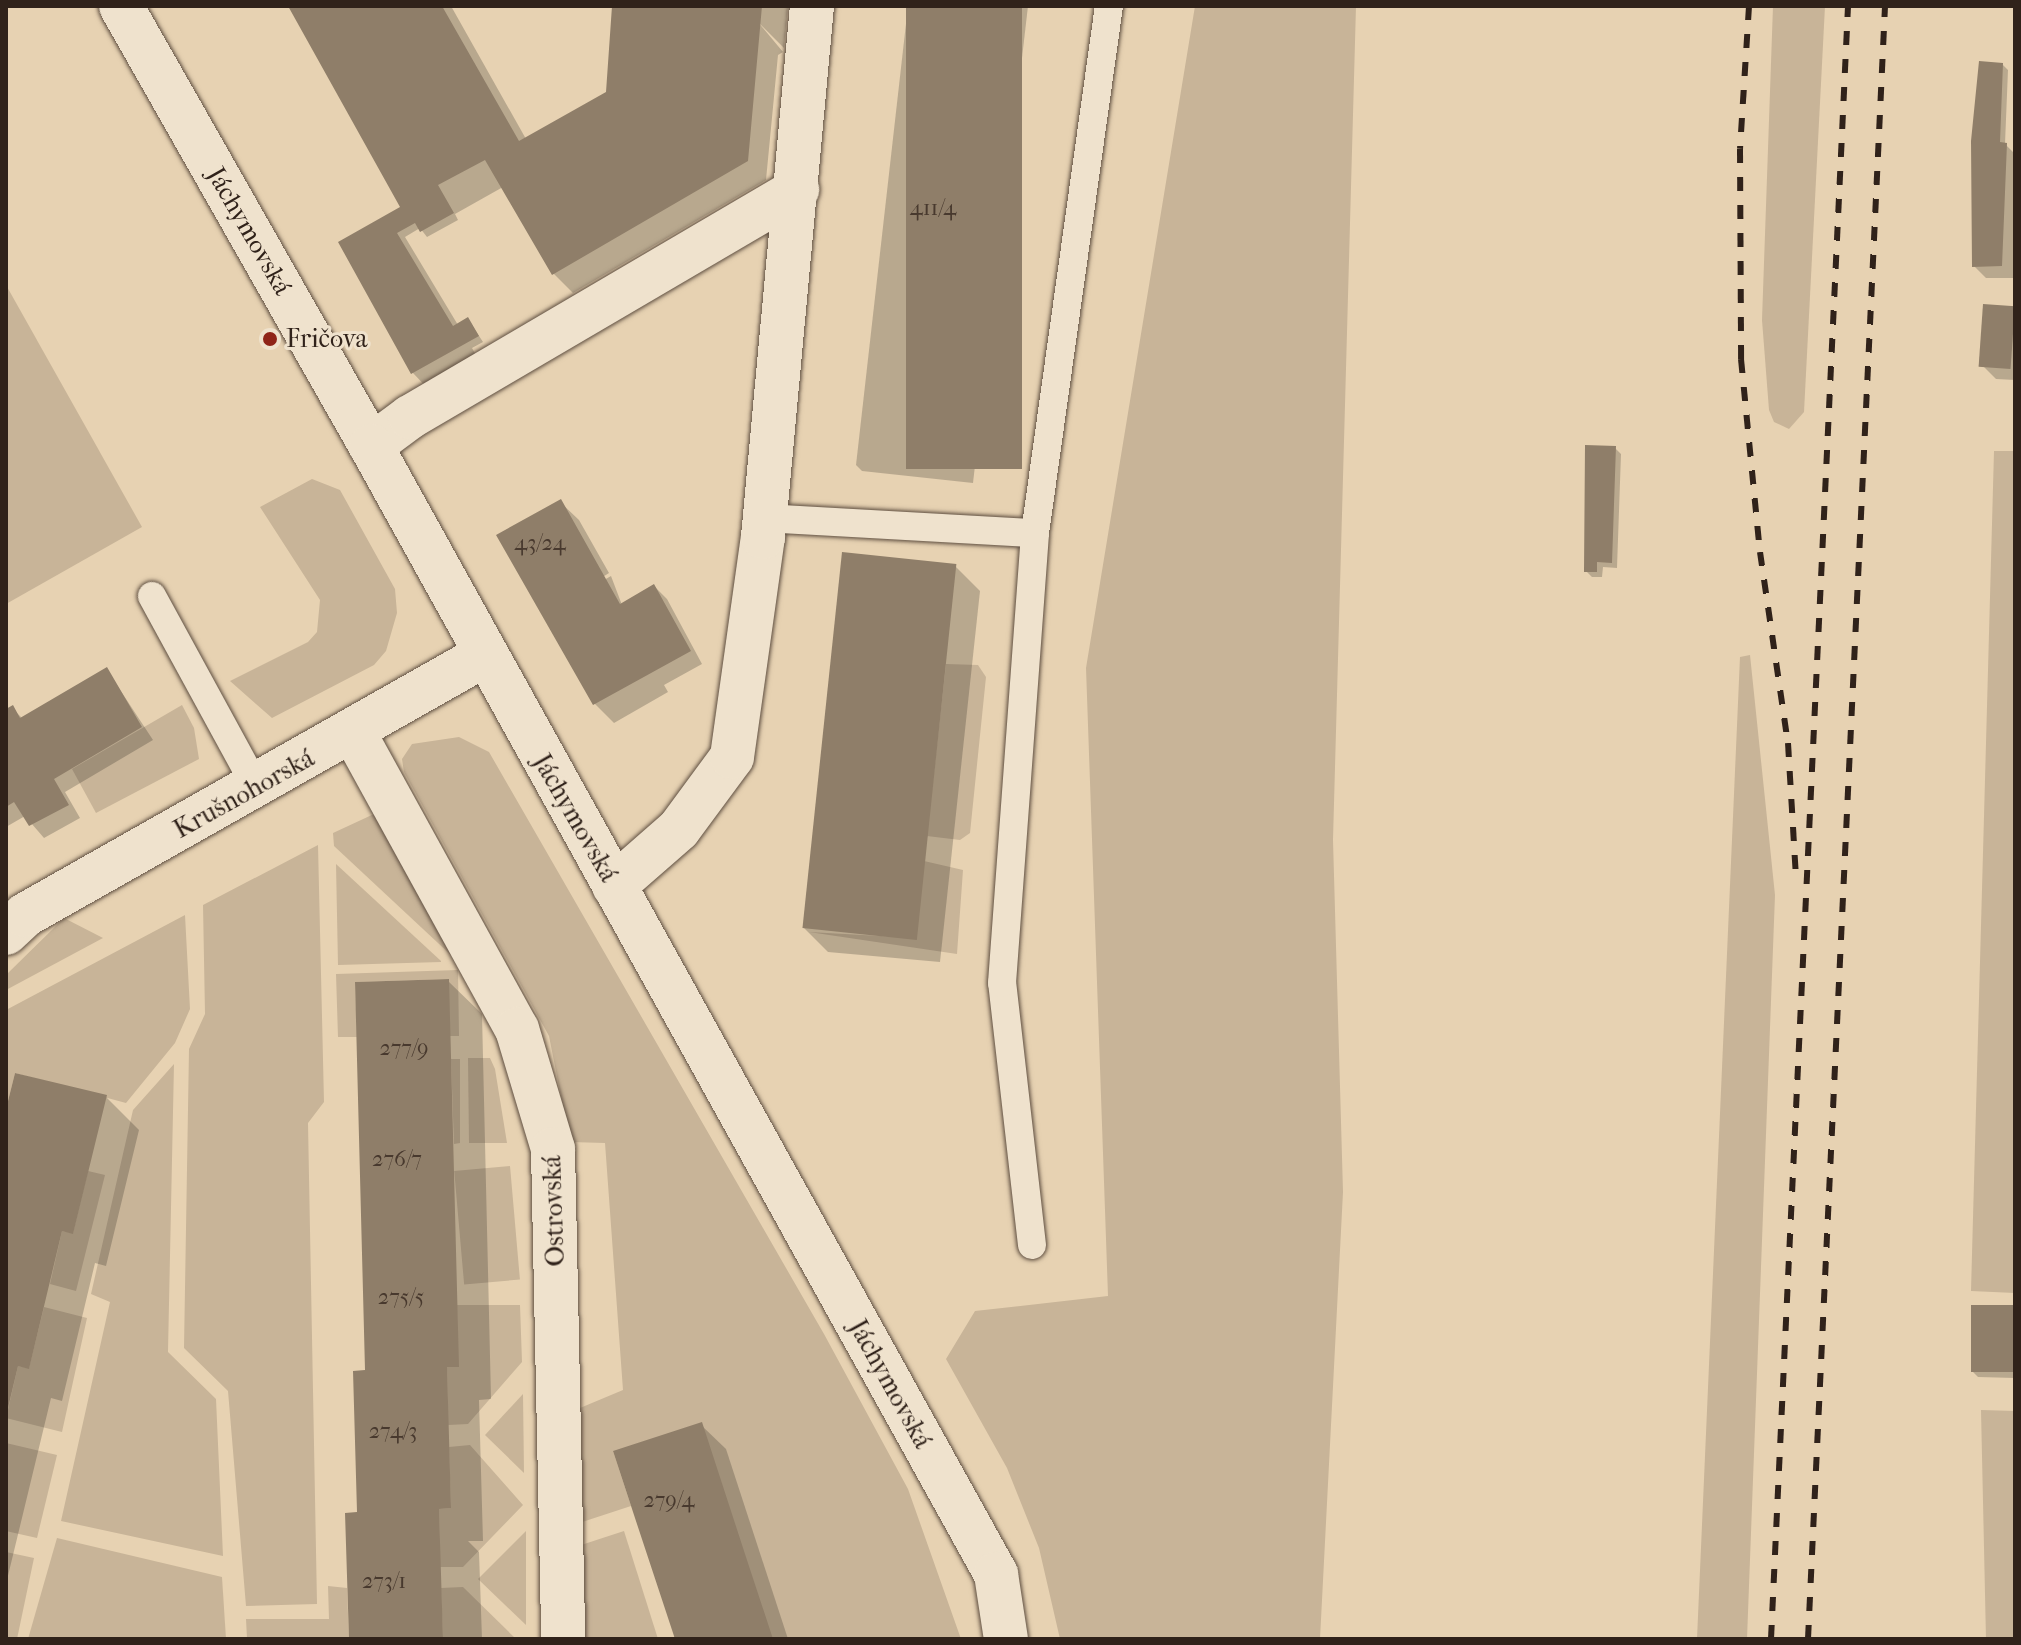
<!DOCTYPE html>
<meta charset="utf-8">
<style>
body{margin:0}
#map{position:relative;width:2021px;height:1645px;overflow:hidden;background:#e7d2b2;font-family:"IM FELL French Canon",serif}
div>[style]{position:absolute}
.green>*{inset:0;background:#c8b498;transform-origin:0 0}
.shadow>*{inset:0;background:#0003}
.building>*{inset:0;background:#8f7e69;transform-origin:0 0}
.roads{filter:drop-shadow(0 0 2px #5e4e40) drop-shadow(0 0 2px #5e4e40)}
.lane>*{height:28px;margin:-14px;padding:0 14px;transform-origin:14px;border-radius:14px;background:#efe2cd}
.street>*{height:44px;margin:-22px;padding:0 22px;transform-origin:22px;border-radius:22px;background:#efe2cd}
.secondary>*{height:44px;margin:-22px;padding:0 22px;transform-origin:22px;border-radius:22px;background:#efe2cd}
.rail>*{height:6px;margin-top:-3px;transform-origin:0;background:repeating-linear-gradient(90deg,#30221a 0 14px,transparent 0 28px)}
.dots>*{width:22px;height:22px;translate:-50% -50%;box-sizing:border-box;border:4px solid #efe2cd;border-radius:50%}
span{translate:-50% -50%;white-space:nowrap;text-align:center;line-height:1.15;-webkit-text-stroke:6px #efe2cd;paint-order:stroke}
.number-label{font-size:22px;color:#48392e}
.number-label span{-webkit-text-stroke-width:0}
.street-label{font-size:26px;color:#30221a}
.poi-label{font-size:26px;color:#30221a}
.left{translate:0 -50%;text-align:left}
.frame{position:absolute;inset:0;border:8px solid #30221a;pointer-events:none}
</style>
<div id="map">
<div class="green">
<i style="clip-path:polygon(1195px 6px,1356px 6px,1333px 840px,1343px 1192px,1320px 1639px,1060px 1639px,1039px 1548px,1007px 1468px,946px 1359px,975px 1311px,1108px 1296px,1086px 668px)"></i>
<i style="clip-path:polygon(1773px 6px,1825px 6px,1804px 412px,1789px 429px,1774px 422px,1769px 410px,1762px 320px)"></i>
<i style="clip-path:polygon(6px 285px,142px 527px,6px 604px)"></i>
<i style="clip-path:polygon(1994px 451px,2015px 451px,2015px 1293px,1971px 1291px)"></i>
<i style="clip-path:polygon(312px 479px,340px 490px,395px 589px,397px 613px,386px 651px,374px 665px,272px 718px,230px 681px,308px 642px,317px 632px,320px 600px,260px 507px)"></i>
<i style="clip-path:polygon(1750px 655px,1775px 895px,1747px 1639px,1697px 1639px,1740px 657px)"></i>
<i style="clip-path:polygon(946px 664px,978px 665px,986px 677px,970px 833px,960px 840px,927px 836px)"></i>
<i style="clip-path:polygon(182px 705px,194px 728px,199px 759px,96px 813px,72px 769px)"></i>
<i style="clip-path:polygon(459px 737px,489px 752px,824px 1334px,908px 1489px,961px 1639px,773px 1639px,613px 1451px,631px 1506px,570px 1526px,580px 1408px,623px 1390px,605px 1143px,570px 1142px,549px 1036px,404px 772px,402px 759px,412px 744px)"></i>
<i style="clip-path:polygon(374px 814px,453px 957px,334px 846px,333px 833px)"></i>
<i style="clip-path:polygon(318px 845px,324px 1102px,308px 1123px,317px 1604px,246px 1606px,228px 1391px,184px 1348px,189px 1049px,205px 1014px,203px 905px)"></i>
<i style="clip-path:polygon(924px 861px,963px 870px,957px 954px,809px 932px,916px 938px)"></i>
<i style="clip-path:polygon(336px 864px,441px 961px,441px 962px,338px 965px)"></i>
<i style="clip-path:polygon(185px 915px,190px 1009px,175px 1043px,126px 1103px,15px 1073px,6px 1109px,6px 1010px)"></i>
<i style="clip-path:polygon(64px 918px,103px 938px,6px 990px,6px 975px)"></i>
<i style="clip-path:polygon(458px 970px,459px 1036px,450px 1036px,448px 979px,355px 982px,357px 1037px,338px 1037px,336px 974px)"></i>
<i style="clip-path:polygon(468px 1058px,490px 1058px,495px 1069px,507px 1143px,469px 1143px)"></i>
<i style="clip-path:polygon(451px 1059px,460px 1059px,460px 1143px,454px 1144px)"></i>
<i style="clip-path:polygon(174px 1064px,168px 1352px,216px 1399px,223px 1556px,61px 1521px,110px 1302px,91px 1294px,133px 1110px)"></i>
<i style="left:510px;top:1166px;width:114px;height:56px;rotate:85deg"></i>
<i style="clip-path:polygon(88px 1171px,105px 1175px,76px 1291px,50px 1284px,62px 1231px,73px 1233px)"></i>
<i style="clip-path:polygon(457px 1305px,520px 1305px,522px 1362px,468px 1424px,448px 1425px,447px 1367px,458px 1367px)"></i>
<i style="clip-path:polygon(44px 1307px,87px 1318px,62px 1432px,6px 1418px,18px 1366px,29px 1368px)"></i>
<i style="clip-path:polygon(523px 1394px,524px 1473px,485px 1435px)"></i>
<i style="clip-path:polygon(1981px 1410px,2015px 1411px,2015px 1639px,1986px 1639px)"></i>
<i style="clip-path:polygon(6px 1443px,57px 1455px,37px 1538px,6px 1531px)"></i>
<i style="clip-path:polygon(470px 1445px,523px 1505px,463px 1567px,440px 1567px,439px 1509px,451px 1508px,449px 1447px)"></i>
<i style="clip-path:polygon(526px 1531px,526px 1625px,478px 1579px)"></i>
<i style="clip-path:polygon(624px 1531px,658px 1639px,574px 1639px,572px 1548px)"></i>
<i style="clip-path:polygon(57px 1538px,222px 1577px,226px 1639px,28px 1639px)"></i>
<i style="clip-path:polygon(6px 1552px,34px 1558px,17px 1639px,6px 1639px)"></i>
<i style="clip-path:polygon(328px 1586px,347px 1588px,349px 1639px,247px 1639px,246px 1619px,329px 1619px)"></i>
<i style="clip-path:polygon(463px 1587px,516px 1639px,443px 1639px,441px 1588px)"></i>
</div>
<div class="shadow">
<i style="clip-path:polygon(291px 6px,451px 6px,526px 139px,608px 94px,614px 6px,788px 6px,784px 48px,758px 22px,783px 52px,778px 55px,766px 180px,573px 293px,554px 274px,503px 187px,455px 214px,458px 220px,427px 237px,420px 228px,405px 237px,458px 325px,468px 319px,483px 342px,472px 348px,481px 364px,431px 392px,413px 373px,340px 242px,403px 207px)"></i>
<i style="clip-path:polygon(908px 6px,1028px 6px,973px 483px,862px 471px,856px 465px)"></i>
<i style="clip-path:polygon(2002px 64px,2008px 70px,2005px 144px,2015px 154px,2014px 278px,1986px 278px,1974px 266px)"></i>
<i style="clip-path:polygon(2015px 308px,2015px 380px,1996px 379px,1983px 366px)"></i>
<i style="clip-path:polygon(1615px 448px,1621px 454px,1617px 568px,1603px 567px,1602px 577px,1592px 577px,1586px 571px)"></i>
<i style="clip-path:polygon(560px 502px,579px 520px,609px 573px,546px 613px,611px 576px,622px 605px,654px 586px,667px 599px,702px 664px,664px 685px,668px 692px,614px 723px,595px 704px,499px 535px)"></i>
<i style="clip-path:polygon(955px 566px,980px 591px,940px 962px,828px 952px,804px 928px)"></i>
<i style="clip-path:polygon(107px 670px,153px 740px,65px 792px,80px 818px,44px 838px,25px 816px,6px 827px,6px 712px,12px 708px,23px 719px)"></i>
<i style="clip-path:polygon(448px 981px,482px 1014px,491px 1399px,479px 1400px,483px 1541px,468px 1541px,479px 1552px,482px 1639px,351px 1639px,367px 1372px)"></i>
<i style="clip-path:polygon(16px 1075px,106px 1097px,139px 1130px,106px 1266px,95px 1263px,62px 1401px,51px 1398px,6px 1584px,6px 1117px)"></i>
<i style="clip-path:polygon(2015px 1307px,2015px 1378px,1978px 1377px,1972px 1371px)"></i>
<i style="clip-path:polygon(701px 1425px,726px 1449px,788px 1639px,676px 1639px)"></i>
</div>
<div class="building">
<i style="clip-path:polygon(288px 6px,442px 6px,519px 141px,606px 92px,612px 6px,762px 6px,748px 161px,552px 275px,485px 160px,438px 185px,454px 213px,420px 232px,415px 223px,397px 233px,453px 326px,468px 317px,479px 336px,411px 374px,338px 242px,400px 207px)"></i>
<i style="left:906px;top:6px;width:116px;height:463px"></i>
<i style="clip-path:polygon(1979px 61px,2003px 63px,2000px 142px,2007px 143px,2002px 266px,1972px 267px,1971px 141px)"></i>
<i style="left:1983px;top:304px;width:32px;height:63px;rotate:4deg"></i>
<i style="clip-path:polygon(1585px 445px,1616px 446px,1612px 563px,1597px 562px,1597px 572px,1584px 572px)"></i>
<i style="clip-path:polygon(561px 499px,620px 604px,654px 584px,691px 651px,593px 705px,496px 535px)"></i>
<i style="left:842px;top:552px;width:115px;height:378px;rotate:6deg"></i>
<i style="clip-path:polygon(107px 667px,142px 727px,54px 779px,69px 805px,29px 826px,14px 802px,6px 807px,6px 709px,13px 705px,20px 718px)"></i>
<i style="clip-path:polygon(449px 979px,459px 1367px,447px 1367px,451px 1508px,439px 1509px,443px 1639px,349px 1639px,345px 1513px,357px 1512px,353px 1371px,365px 1370px,355px 982px)"></i>
<i style="clip-path:polygon(15px 1073px,107px 1095px,73px 1234px,62px 1231px,29px 1369px,18px 1366px,7px 1412px,6px 1109px)"></i>
<i style="left:1971px;top:1305px;width:44px;height:67px"></i>
<i style="clip-path:polygon(702px 1422px,745px 1554px,773px 1639px,675px 1639px,634px 1515px,613px 1451px)"></i>
</div>
<div class="roads">
<div class="lane">
<i style="left:764px;top:518px;width:271px;rotate:3.2deg"></i>
<i style="left:1035px;top:533px;width:532px;rotate:-82.01deg"></i>
<i style="left:152px;top:596px;width:217px;rotate:61.4deg"></i>
<i style="left:1032px;top:1245px;width:264px;rotate:-96.5deg"></i>
<i style="left:1002px;top:983px;width:451px;rotate:-85.8deg"></i>
</div>
<div class="street">
<i style="left:371px;top:446px;width:49px;rotate:-36.6deg"></i>
<i style="left:410px;top:417px;width:449px;rotate:-30.4deg"></i>
<i style="left:354px;top:733px;width:338px;rotate:61.2deg"></i>
<i style="left:517px;top:1029px;width:125px;rotate:73.3deg"></i>
<i style="left:553px;top:1149px;width:490px;rotate:88.8deg"></i>
<i style="left:614px;top:886px;width:86px;rotate:-41.2deg"></i>
<i style="left:679px;top:829px;width:89px;rotate:-53.6deg"></i>
<i style="left:732px;top:757px;width:222px;rotate:-82deg"></i>
<i style="left:763px;top:537px;width:533px;rotate:-84.73deg"></i>
<i style="left:6px;top:933px;width:26px;rotate:-43deg"></i>
<i style="left:25px;top:915px;width:526px;rotate:-29.49deg"></i>
</div>
<div class="secondary">
<i style="left:121px;top:6px;width:506px;rotate:60.4deg"></i>
<i style="left:371px;top:446px;width:1290px;rotate:61.01deg"></i>
<i style="left:996px;top:1574px;width:66px;rotate:81.3deg"></i>
</div>
</div>
<div class="rail">
<i style="left:1749px;top:6px;width:143px;rotate:93.6deg"></i>
<i style="left:1740px;top:149px;width:210px;rotate:89.7deg"></i>
<i style="left:1741px;top:359px;width:194px;rotate:84.4deg"></i>
<i style="left:1760px;top:552px;width:193px;rotate:81.7deg"></i>
<i style="left:1788px;top:743px;width:134px;rotate:86.6deg"></i>
<i style="left:1771px;top:1639px;width:1635px;rotate:-87.3deg"></i>
<i style="left:1808px;top:1639px;width:1635px;rotate:-87.3deg"></i>
</div>
<div class="dots">
<i style="left:270px;top:339px;background:#8f2418"></i>
</div>
<div class="number-label">
<span style="left:933px;top:209px">411/4</span>
<span style="left:540px;top:544px">43/24</span>
<span style="left:404px;top:1049px">277/9</span>
<span style="left:397px;top:1160px">276/7</span>
<span style="left:401px;top:1298px">275/5</span>
<span style="left:393px;top:1432px">274/3</span>
<span style="left:669px;top:1501px">279/4</span>
<span style="left:384px;top:1582px">273/1</span>
</div>
<div class="street-label">
<span style="left:249px;top:231px;rotate:60deg">Jáchymovská</span>
<span style="left:244px;top:794px;rotate:-29deg">Krušnohorská</span>
<span style="left:575px;top:818px;rotate:60deg">Jáchymovská</span>
<span style="left:554px;top:1211px;rotate:-92deg">Ostrovská</span>
<span style="left:890px;top:1384px;rotate:61deg">Jáchymovská</span>
</div>
<div class="poi-label">
<span class="left" style="left:286px;top:339px">Fričova</span>
</div>
<div class="frame"></div>
</div>
